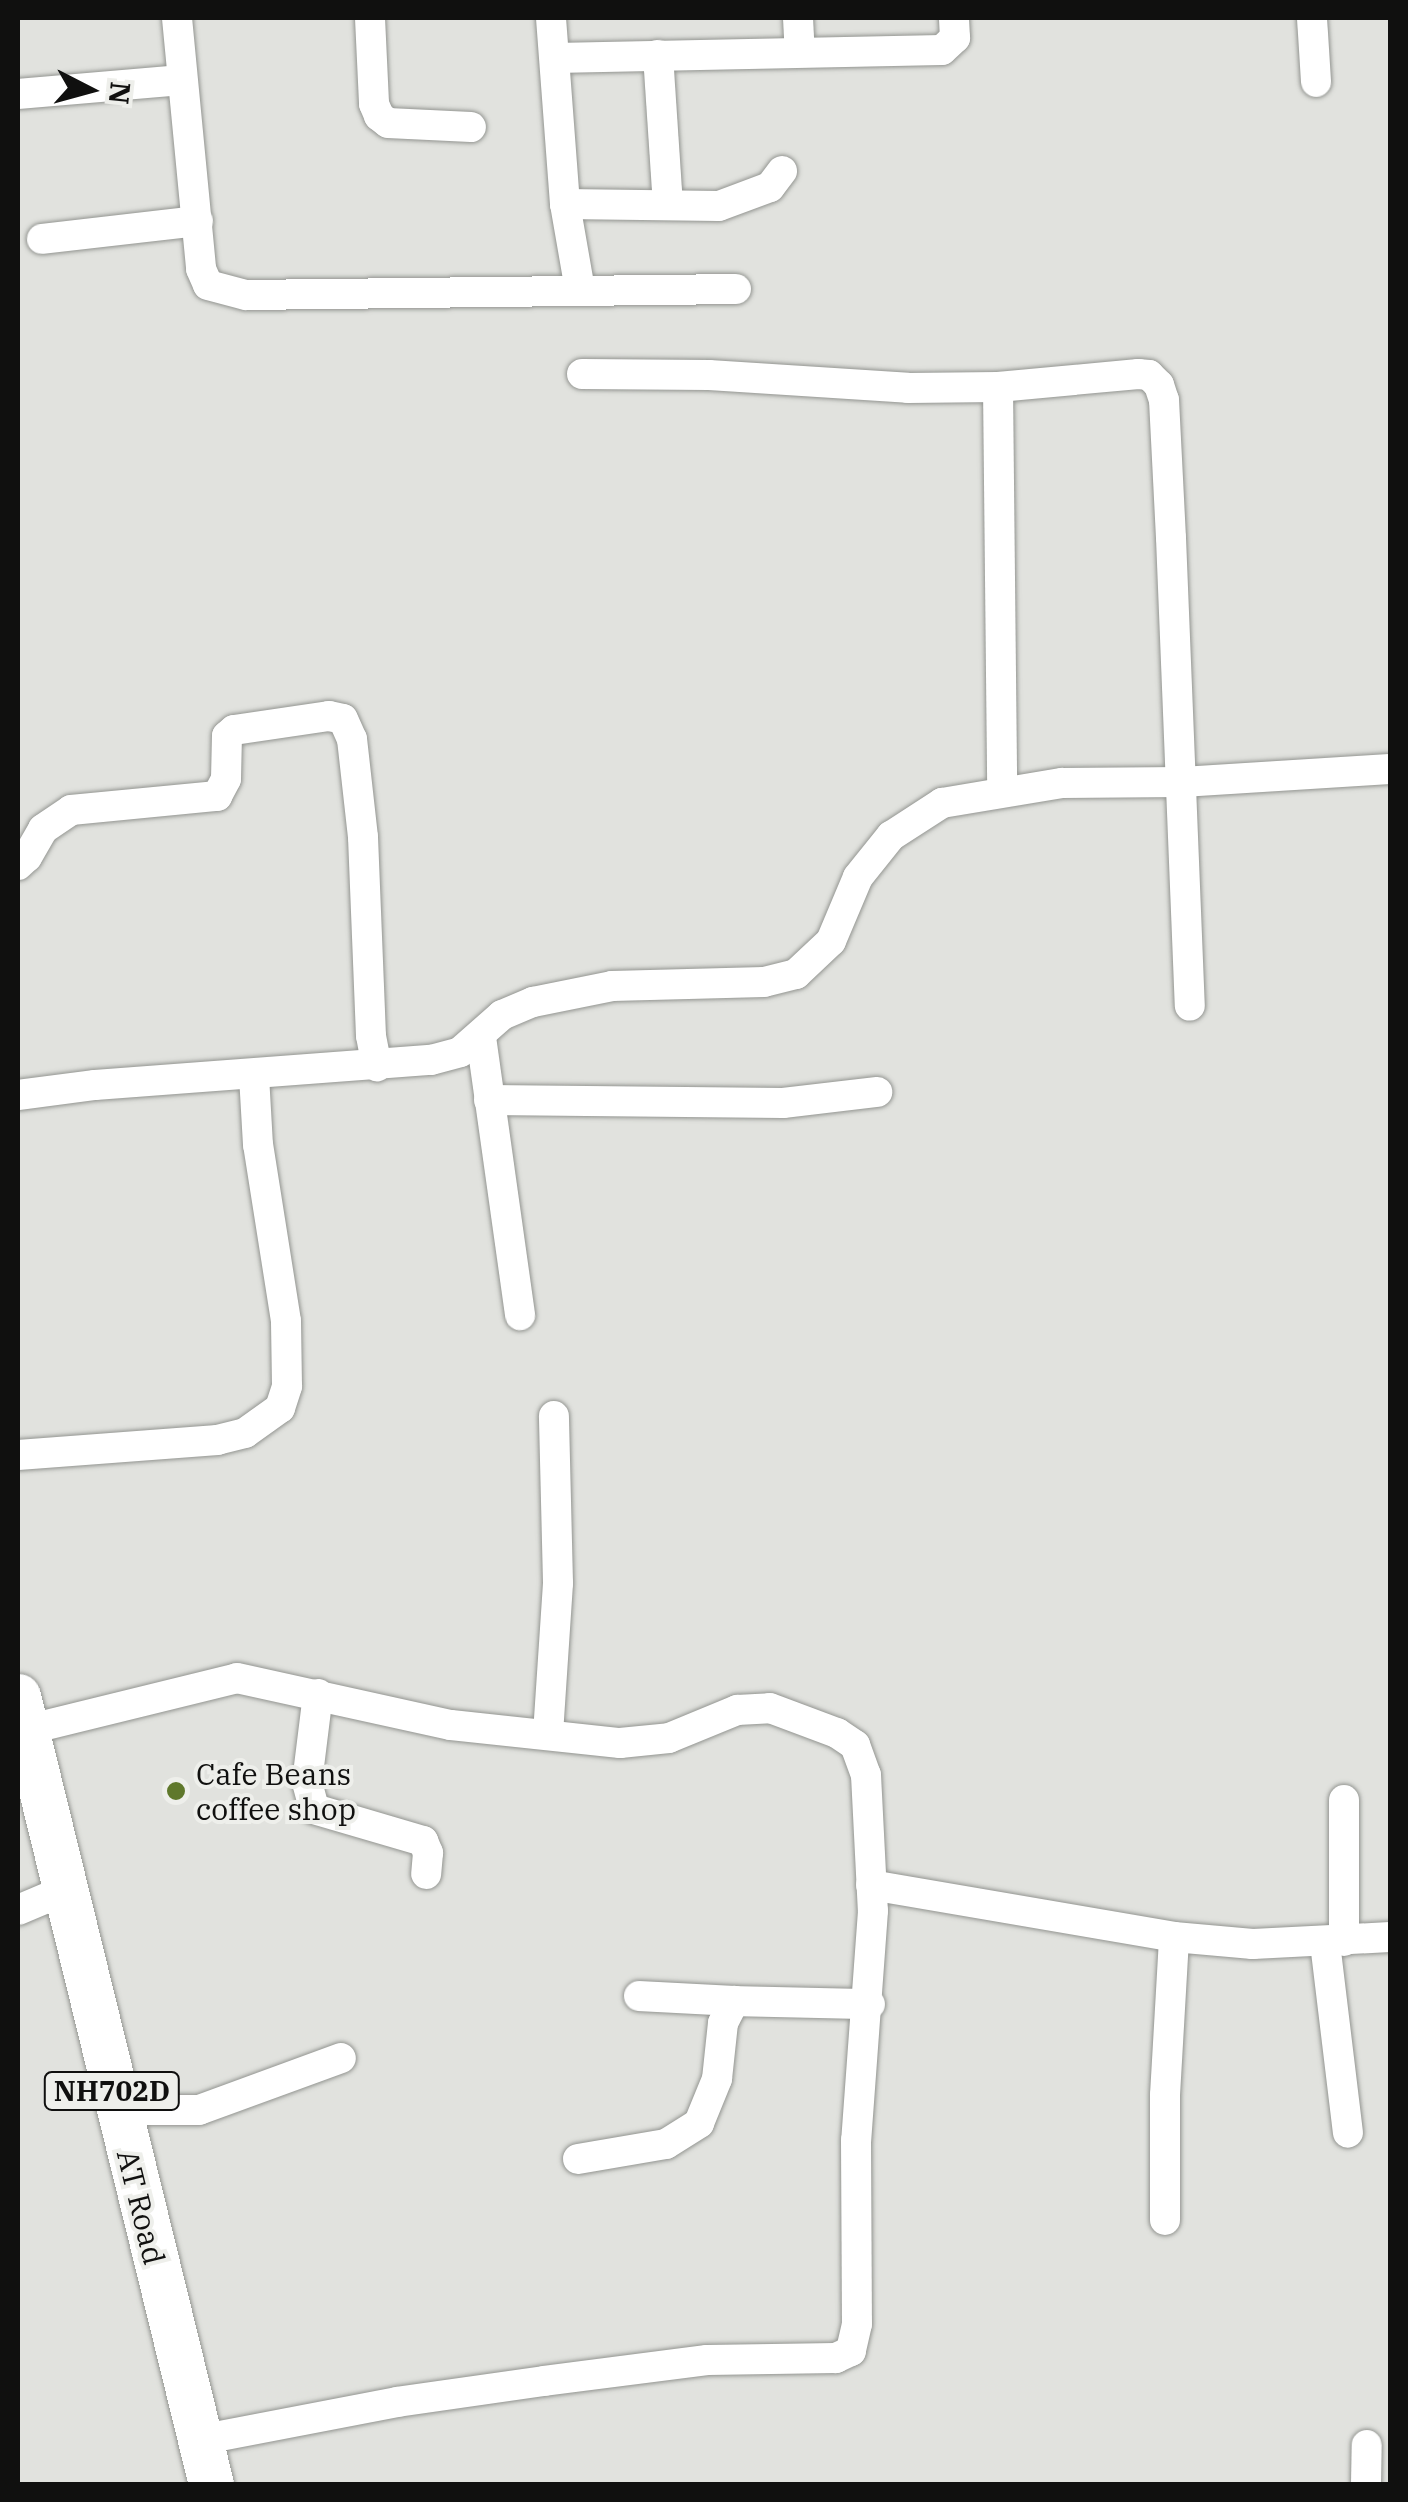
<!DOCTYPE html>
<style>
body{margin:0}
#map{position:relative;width:1408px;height:2502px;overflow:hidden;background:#e1e2de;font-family:"IBM Plex Serif",serif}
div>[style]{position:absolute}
.roads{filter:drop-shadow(0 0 2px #939591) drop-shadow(0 0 2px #939591)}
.minor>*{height:30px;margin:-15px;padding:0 15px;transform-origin:15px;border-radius:15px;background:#fff}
.highway>*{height:45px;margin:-22.5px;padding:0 22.5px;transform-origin:22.5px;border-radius:22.5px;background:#fff}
.dots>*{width:28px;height:28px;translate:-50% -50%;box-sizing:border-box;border:5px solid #eeefeb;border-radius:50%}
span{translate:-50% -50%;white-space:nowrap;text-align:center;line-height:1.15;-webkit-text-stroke:8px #eeefeb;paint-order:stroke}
.shield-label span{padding:2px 8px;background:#eeefeb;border:2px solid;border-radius:8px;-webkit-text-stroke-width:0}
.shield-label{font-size:28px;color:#10100f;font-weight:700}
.poi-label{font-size:30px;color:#10100f}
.left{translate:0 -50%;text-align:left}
.street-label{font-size:30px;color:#10100f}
.frame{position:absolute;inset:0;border:20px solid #10100f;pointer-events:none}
.north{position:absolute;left:40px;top:40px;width:100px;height:100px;-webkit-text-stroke:8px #eeefeb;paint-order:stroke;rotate:96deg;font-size:28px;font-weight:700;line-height:40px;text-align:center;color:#10100f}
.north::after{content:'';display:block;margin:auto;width:35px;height:45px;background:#10100f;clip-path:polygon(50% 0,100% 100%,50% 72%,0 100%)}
</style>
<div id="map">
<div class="roads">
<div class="minor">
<i style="left:177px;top:18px;width:252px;rotate:84.5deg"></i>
<i style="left:201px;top:269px;width:17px;rotate:66deg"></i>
<i style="left:208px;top:285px;width:39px;rotate:15deg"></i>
<i style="left:246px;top:295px;width:490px;rotate:-0.7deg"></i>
<i style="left:370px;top:18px;width:86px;rotate:87.3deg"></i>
<i style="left:374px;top:104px;width:13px;rotate:67deg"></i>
<i style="left:379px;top:116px;width:11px;rotate:38deg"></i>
<i style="left:388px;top:123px;width:83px;rotate:2.8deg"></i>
<i style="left:551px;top:18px;width:187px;rotate:85.7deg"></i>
<i style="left:565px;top:204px;width:87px;rotate:80.1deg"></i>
<i style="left:798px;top:18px;width:33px;rotate:87deg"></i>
<i style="left:1312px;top:18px;width:64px;rotate:86.4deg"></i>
<i style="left:658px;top:55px;width:150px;rotate:86.2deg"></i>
<i style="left:555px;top:58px;width:387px;rotate:-1.2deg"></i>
<i style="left:942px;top:50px;width:18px;rotate:-43deg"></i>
<i style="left:955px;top:38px;width:20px;rotate:-93deg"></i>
<i style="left:18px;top:94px;width:164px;rotate:-4.9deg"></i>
<i style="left:565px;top:204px;width:154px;rotate:0.7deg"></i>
<i style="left:719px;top:206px;width:54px;rotate:-20.4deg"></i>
<i style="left:770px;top:187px;width:20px;rotate:-53deg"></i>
<i style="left:42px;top:239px;width:157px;rotate:-6.6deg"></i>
<i style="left:582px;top:374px;width:127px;rotate:0.5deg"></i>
<i style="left:709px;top:375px;width:199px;rotate:3.7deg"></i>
<i style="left:908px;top:388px;width:90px;rotate:-0.6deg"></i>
<i style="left:998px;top:387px;width:141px;rotate:-5.3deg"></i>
<i style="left:1138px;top:374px;width:11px;rotate:5deg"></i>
<i style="left:1149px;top:375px;width:14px;rotate:45deg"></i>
<i style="left:1159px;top:385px;width:16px;rotate:72deg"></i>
<i style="left:1164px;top:400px;width:138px;rotate:87.1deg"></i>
<i style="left:1171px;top:538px;width:468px;rotate:87.7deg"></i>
<i style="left:998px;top:387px;width:405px;rotate:89.4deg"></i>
<i style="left:18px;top:865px;width:12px;rotate:-42deg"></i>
<i style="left:27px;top:857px;width:32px;rotate:-60deg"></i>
<i style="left:43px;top:829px;width:34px;rotate:-34deg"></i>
<i style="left:71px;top:810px;width:147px;rotate:-5.5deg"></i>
<i style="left:217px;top:796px;width:19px;rotate:-62deg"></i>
<i style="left:226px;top:779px;width:43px;rotate:-88.7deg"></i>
<i style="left:227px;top:736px;width:9px;rotate:-41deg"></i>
<i style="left:234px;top:730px;width:96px;rotate:-8.4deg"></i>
<i style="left:329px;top:716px;width:14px;rotate:12deg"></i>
<i style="left:343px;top:719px;width:22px;rotate:66deg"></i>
<i style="left:352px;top:739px;width:99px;rotate:83.6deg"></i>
<i style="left:363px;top:837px;width:199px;rotate:87.7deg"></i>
<i style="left:371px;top:1036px;width:31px;rotate:79deg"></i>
<i style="left:481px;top:1037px;width:281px;rotate:82deg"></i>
<i style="left:18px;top:1095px;width:78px;rotate:-7.4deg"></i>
<i style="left:95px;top:1085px;width:337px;rotate:-4.3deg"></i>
<i style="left:431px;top:1060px;width:30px;rotate:-15deg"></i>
<i style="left:460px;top:1052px;width:56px;rotate:-41.4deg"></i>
<i style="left:502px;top:1015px;width:34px;rotate:-23deg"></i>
<i style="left:533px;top:1002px;width:81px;rotate:-11.4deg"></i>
<i style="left:612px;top:986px;width:152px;rotate:-1.5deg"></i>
<i style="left:764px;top:982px;width:33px;rotate:-14deg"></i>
<i style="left:796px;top:974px;width:48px;rotate:-43.3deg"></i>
<i style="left:831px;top:941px;width:69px;rotate:-67.1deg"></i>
<i style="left:858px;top:877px;width:53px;rotate:-51.2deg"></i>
<i style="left:891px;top:836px;width:61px;rotate:-32.9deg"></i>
<i style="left:942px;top:803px;width:122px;rotate:-9.5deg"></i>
<i style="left:1062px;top:783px;width:120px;rotate:-0.5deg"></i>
<i style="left:1182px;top:782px;width:208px;rotate:-3.6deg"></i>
<i style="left:489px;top:1100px;width:294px;rotate:0.6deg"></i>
<i style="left:783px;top:1103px;width:95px;rotate:-6.7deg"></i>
<i style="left:18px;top:1455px;width:200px;rotate:-4.3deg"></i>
<i style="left:217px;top:1440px;width:29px;rotate:-14deg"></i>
<i style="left:245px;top:1433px;width:43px;rotate:-35.5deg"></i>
<i style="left:280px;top:1408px;width:23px;rotate:-72deg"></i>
<i style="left:287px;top:1386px;width:65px;rotate:-90.9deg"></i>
<i style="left:286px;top:1321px;width:178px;rotate:-99deg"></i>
<i style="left:258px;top:1145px;width:70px;rotate:-93.3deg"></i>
<i style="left:318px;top:1694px;width:89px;rotate:97.1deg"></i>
<i style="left:307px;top:1782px;width:28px;rotate:75deg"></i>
<i style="left:314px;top:1809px;width:114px;rotate:16.4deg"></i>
<i style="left:423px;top:1841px;width:13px;rotate:67deg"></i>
<i style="left:428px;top:1853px;width:21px;rotate:95deg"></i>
<i style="left:26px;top:1730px;width:217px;rotate:-13.8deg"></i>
<i style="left:237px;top:1678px;width:219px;rotate:12.4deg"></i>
<i style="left:451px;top:1725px;width:170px;rotate:6.1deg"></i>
<i style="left:620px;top:1743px;width:49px;rotate:-5.8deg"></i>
<i style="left:669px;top:1738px;width:74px;rotate:-22.4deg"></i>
<i style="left:737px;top:1710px;width:33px;rotate:-3deg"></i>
<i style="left:770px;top:1708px;width:72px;rotate:20.5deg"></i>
<i style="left:837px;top:1733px;width:22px;rotate:34deg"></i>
<i style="left:855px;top:1745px;width:32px;rotate:70deg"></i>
<i style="left:866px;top:1775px;width:136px;rotate:87.1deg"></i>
<i style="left:873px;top:1911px;width:230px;rotate:94.2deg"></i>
<i style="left:856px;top:2140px;width:184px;rotate:89.7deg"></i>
<i style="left:857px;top:2324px;width:28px;rotate:103deg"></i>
<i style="left:851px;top:2351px;width:17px;rotate:155deg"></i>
<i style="left:836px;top:2358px;width:129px;rotate:179.1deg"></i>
<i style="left:707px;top:2360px;width:164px;rotate:172.7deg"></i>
<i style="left:544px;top:2381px;width:148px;rotate:171.9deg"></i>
<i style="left:397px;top:2402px;width:201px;rotate:169.1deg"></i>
<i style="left:548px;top:1734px;width:151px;rotate:-86.2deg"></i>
<i style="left:558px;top:1583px;width:167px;rotate:-91.4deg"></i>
<i style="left:871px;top:1885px;width:307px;rotate:9.7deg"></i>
<i style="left:1174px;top:1937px;width:79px;rotate:5.1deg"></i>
<i style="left:1253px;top:1944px;width:137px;rotate:-2.9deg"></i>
<i style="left:18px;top:1910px;width:49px;rotate:-22.9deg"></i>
<i style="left:1344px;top:1941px;width:141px;rotate:-90deg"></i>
<i style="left:1325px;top:1943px;width:191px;rotate:83.1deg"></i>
<i style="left:639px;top:1996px;width:95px;rotate:3deg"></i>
<i style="left:117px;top:2110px;width:82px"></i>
<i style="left:199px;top:2110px;width:151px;rotate:-20.1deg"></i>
<i style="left:578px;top:2159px;width:89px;rotate:-9.7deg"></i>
<i style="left:666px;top:2144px;width:39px;rotate:-32deg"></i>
<i style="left:699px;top:2123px;width:48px;rotate:-67.8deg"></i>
<i style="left:717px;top:2079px;width:56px;rotate:-83.9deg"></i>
<i style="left:723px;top:2023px;width:25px;rotate:-63deg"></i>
<i style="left:734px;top:2001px;width:136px;rotate:1.3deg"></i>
<i style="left:1165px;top:2220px;width:125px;rotate:-90deg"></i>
<i style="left:1165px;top:2095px;width:158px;rotate:-86.7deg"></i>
<i style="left:1366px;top:2484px;width:39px;rotate:-89deg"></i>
</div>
<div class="highway">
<i style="left:18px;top:1696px;width:811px;rotate:76.24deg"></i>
</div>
</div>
<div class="dots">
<i style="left:176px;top:1791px;background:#5f782b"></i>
</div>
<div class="shield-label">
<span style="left:112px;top:2091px">NH702D</span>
</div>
<div class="poi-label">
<span class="left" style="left:196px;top:1791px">Cafe Beans<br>coffee shop</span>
</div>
<div class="street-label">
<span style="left:141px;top:2207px;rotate:76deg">AT Road</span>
</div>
<div class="frame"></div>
<div class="north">N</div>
</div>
